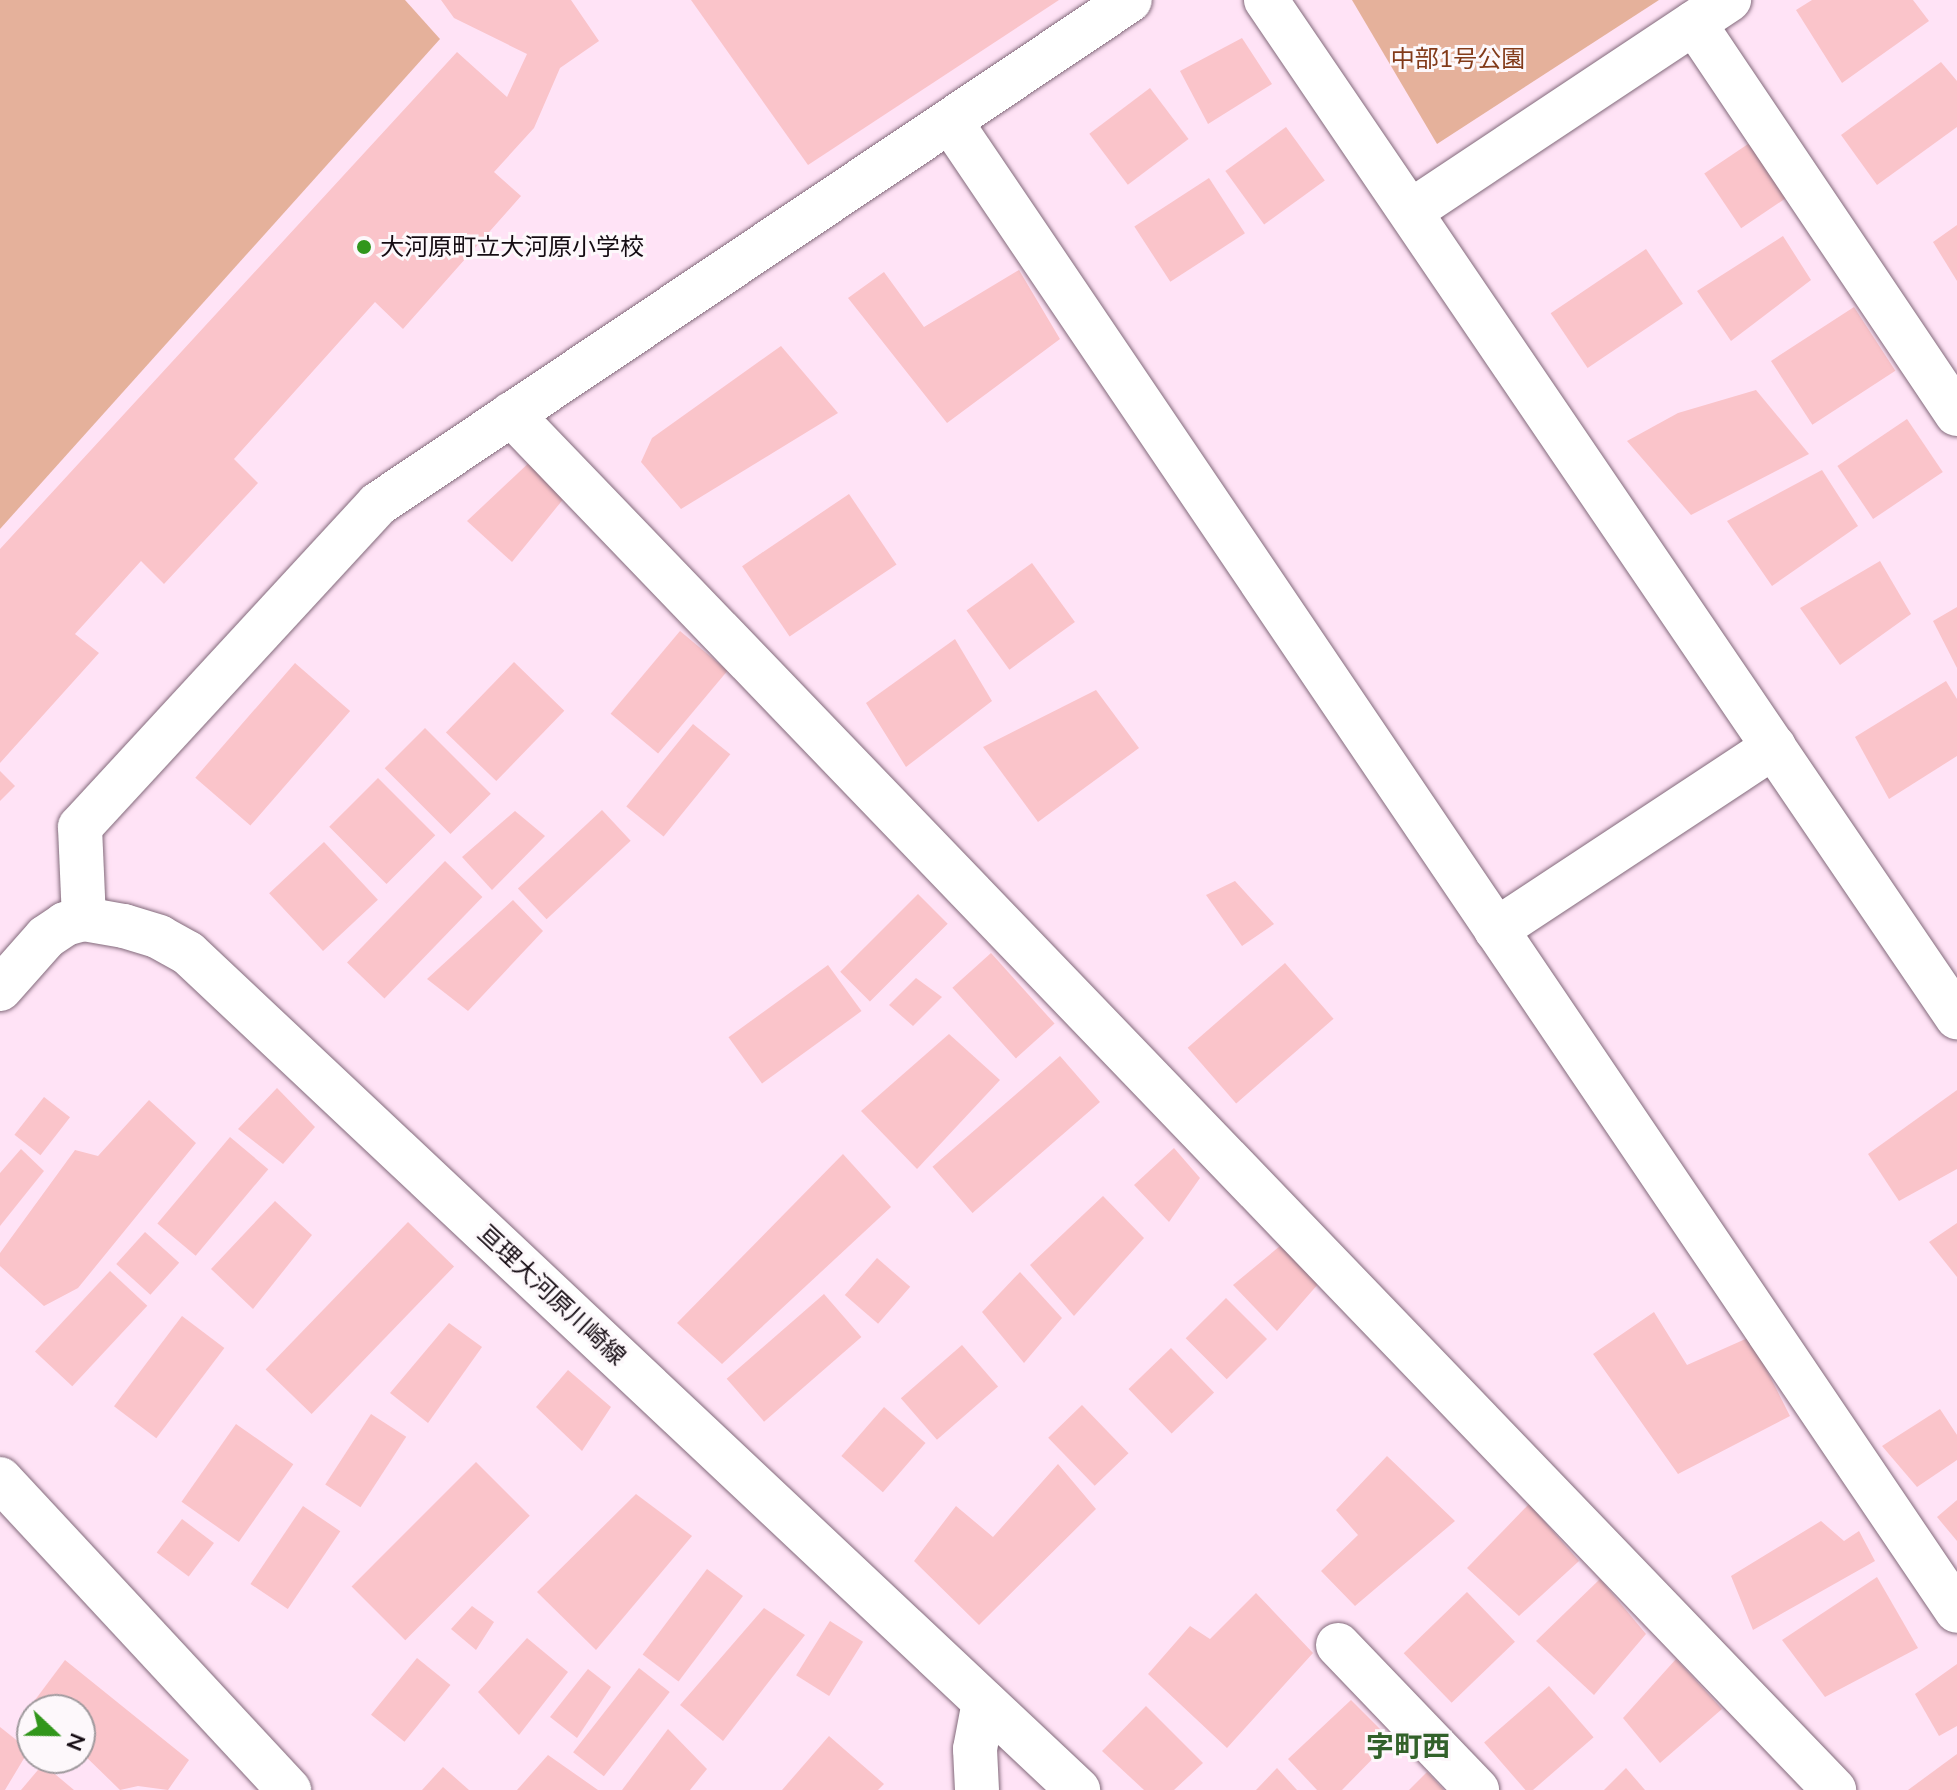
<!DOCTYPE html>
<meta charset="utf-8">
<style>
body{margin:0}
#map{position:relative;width:1957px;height:1790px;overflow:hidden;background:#ffe3f6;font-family:Mulish,"Noto Sans JP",sans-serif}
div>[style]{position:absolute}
.green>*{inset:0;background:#e5b19b}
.building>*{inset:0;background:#fac4ca;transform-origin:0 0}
.roads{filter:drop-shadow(0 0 2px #836a7b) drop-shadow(0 0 2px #836a7b)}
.minor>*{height:44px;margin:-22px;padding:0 22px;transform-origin:22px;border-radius:22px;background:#fff}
.major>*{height:44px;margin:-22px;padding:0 22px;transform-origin:22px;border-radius:22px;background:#fff}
.dots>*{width:22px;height:22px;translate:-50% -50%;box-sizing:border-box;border:4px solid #fdf8fb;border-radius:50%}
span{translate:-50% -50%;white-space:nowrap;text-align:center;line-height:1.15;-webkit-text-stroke:6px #fdf8fb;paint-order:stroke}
.park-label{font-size:24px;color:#823a19}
.poi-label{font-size:24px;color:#150c13}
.left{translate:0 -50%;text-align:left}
.street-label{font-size:24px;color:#150c13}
.quarter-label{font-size:28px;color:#32612a;font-weight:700}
.north{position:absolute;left:16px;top:1694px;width:80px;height:80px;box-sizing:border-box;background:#fdf8fb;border:2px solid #a09a9e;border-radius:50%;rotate:112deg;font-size:22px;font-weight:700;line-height:32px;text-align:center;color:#150c13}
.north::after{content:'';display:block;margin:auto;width:28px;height:36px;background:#31961b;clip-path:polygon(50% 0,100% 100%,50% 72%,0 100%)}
</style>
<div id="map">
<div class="green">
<i style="clip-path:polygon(0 0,405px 0,440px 39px,0 529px)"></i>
<i style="clip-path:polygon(1352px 0,1659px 0,1437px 144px)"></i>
</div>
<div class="building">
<i style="clip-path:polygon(441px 0,571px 0,599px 41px,560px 68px,534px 128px,494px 172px,521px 196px,403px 329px,375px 302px,234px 459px,258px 483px,164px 584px,141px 561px,75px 634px,99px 653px,0 763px,0 549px,457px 52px,507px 97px,527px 54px,454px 18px)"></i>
<i style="clip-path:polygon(691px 0,1059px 0,808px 165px)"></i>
<i style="clip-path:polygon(1812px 0,1913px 0,1929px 21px,1842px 83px,1796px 10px)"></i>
<i style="clip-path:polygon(1242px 38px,1272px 84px,1208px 124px,1180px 71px)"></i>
<i style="clip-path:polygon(1941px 62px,1957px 81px,1957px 127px,1877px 185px,1841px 135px)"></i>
<i style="left:1150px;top:88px;width:64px;height:76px;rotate:53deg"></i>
<i style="left:1286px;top:127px;width:66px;height:75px;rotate:54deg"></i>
<i style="left:1754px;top:140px;width:66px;height:60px;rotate:56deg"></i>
<i style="left:1209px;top:178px;width:66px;height:89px;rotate:57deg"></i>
<i style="clip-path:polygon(1957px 225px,1957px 281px,1933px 242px)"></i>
<i style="clip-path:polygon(1783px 236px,1811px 280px,1731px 341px,1697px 291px)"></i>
<i style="left:1646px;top:249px;width:66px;height:115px;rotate:56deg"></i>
<i style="clip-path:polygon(1019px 270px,1060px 339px,947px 423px,848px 298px,884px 272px,924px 327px)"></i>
<i style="left:1854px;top:307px;width:76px;height:99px;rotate:57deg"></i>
<i style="clip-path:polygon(781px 346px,838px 413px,681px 509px,641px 462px,652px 438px)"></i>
<i style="clip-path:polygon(1756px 390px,1809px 454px,1691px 515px,1627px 441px,1678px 413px)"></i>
<i style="left:1907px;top:419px;width:64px;height:84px;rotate:56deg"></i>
<i style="clip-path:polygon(534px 458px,565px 497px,512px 562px,467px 521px)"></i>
<i style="clip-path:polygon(1822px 470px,1858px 526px,1772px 586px,1727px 521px)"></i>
<i style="left:849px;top:494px;width:85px;height:129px;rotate:56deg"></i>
<i style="clip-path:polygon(1880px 561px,1911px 614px,1840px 665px,1800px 608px)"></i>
<i style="left:1032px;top:563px;width:73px;height:81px;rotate:54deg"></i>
<i style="clip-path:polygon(1957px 607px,1957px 668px,1933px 621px)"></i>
<i style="left:680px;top:631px;width:62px;height:108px;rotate:40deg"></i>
<i style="clip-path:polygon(955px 639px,992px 701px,906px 767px,866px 703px)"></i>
<i style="left:514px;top:662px;width:70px;height:98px;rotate:44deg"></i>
<i style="left:295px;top:663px;width:73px;height:152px;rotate:41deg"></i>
<i style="clip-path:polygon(1946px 681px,1957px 699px,1957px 756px,1889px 799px,1855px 737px)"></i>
<i style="clip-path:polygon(1096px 690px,1139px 748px,1038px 822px,983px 747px)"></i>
<i style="left:693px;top:724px;width:48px;height:106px;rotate:39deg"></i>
<i style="left:425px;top:728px;width:93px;height:57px;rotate:45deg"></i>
<i style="clip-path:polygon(0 771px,15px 786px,0 801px)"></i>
<i style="left:378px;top:778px;width:81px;height:69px;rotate:45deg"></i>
<i style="left:602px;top:810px;width:42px;height:115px;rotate:47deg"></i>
<i style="clip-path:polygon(515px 811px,545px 836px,492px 890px,462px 857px)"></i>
<i style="left:324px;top:842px;width:79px;height:75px;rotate:47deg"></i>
<i style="left:445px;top:861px;width:52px;height:141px;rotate:44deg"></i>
<i style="clip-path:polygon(1235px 881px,1274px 924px,1242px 946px,1206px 895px)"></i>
<i style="left:918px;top:894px;width:42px;height:110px;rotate:45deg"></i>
<i style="clip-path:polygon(513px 900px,543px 931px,468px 1011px,427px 979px)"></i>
<i style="left:991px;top:953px;width:95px;height:52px;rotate:48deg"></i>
<i style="left:1285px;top:963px;width:74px;height:129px;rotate:49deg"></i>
<i style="left:828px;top:965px;width:57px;height:123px;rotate:54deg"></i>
<i style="clip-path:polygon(916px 978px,942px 997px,913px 1026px,889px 1005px)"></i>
<i style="clip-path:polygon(949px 1034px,1000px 1080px,917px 1169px,861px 1111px)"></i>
<i style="left:1060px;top:1056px;width:61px;height:169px;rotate:49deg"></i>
<i style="clip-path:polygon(277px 1088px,315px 1127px,283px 1164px,238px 1129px)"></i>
<i style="clip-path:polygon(1957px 1090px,1957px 1169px,1899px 1201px,1868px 1154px)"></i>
<i style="left:44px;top:1097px;width:33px;height:48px;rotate:38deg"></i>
<i style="clip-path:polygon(149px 1100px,196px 1143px,78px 1288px,44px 1306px,0 1266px,0 1253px,75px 1150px,98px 1156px)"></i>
<i style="left:230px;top:1137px;width:50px;height:113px;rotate:40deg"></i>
<i style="clip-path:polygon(1174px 1148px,1200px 1178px,1169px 1222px,1134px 1185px)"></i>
<i style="clip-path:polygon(21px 1149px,44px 1171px,0 1226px,0 1173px)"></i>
<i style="clip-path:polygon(843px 1154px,891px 1207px,722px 1364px,677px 1323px)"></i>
<i style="clip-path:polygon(1103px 1196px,1144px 1238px,1074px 1316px,1030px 1265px)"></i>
<i style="clip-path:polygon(275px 1201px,312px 1235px,253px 1309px,211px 1269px)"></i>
<i style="left:408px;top:1222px;width:64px;height:205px;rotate:44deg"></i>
<i style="clip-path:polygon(1957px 1223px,1957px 1277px,1929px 1242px)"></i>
<i style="left:145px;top:1232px;width:46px;height:43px;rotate:42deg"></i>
<i style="clip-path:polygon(1280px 1246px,1319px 1283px,1277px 1331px,1233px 1285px)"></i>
<i style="left:877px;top:1258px;width:44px;height:49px;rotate:41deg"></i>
<i style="left:110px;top:1271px;width:51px;height:110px;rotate:43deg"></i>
<i style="clip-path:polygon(1020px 1272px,1062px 1318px,1024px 1363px,982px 1312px)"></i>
<i style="left:824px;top:1294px;width:57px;height:129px;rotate:49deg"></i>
<i style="left:1226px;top:1298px;width:58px;height:57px;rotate:45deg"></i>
<i style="clip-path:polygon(1654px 1312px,1687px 1365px,1750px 1337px,1790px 1416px,1678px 1474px,1593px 1354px)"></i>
<i style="left:182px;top:1316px;width:53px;height:113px;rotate:37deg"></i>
<i style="clip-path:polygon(449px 1323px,482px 1347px,428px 1423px,390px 1393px)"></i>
<i style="left:962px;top:1345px;width:55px;height:81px;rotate:49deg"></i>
<i style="left:1171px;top:1348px;width:62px;height:59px;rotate:46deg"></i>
<i style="clip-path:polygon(568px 1370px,611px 1407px,582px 1451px,536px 1407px)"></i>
<i style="left:1082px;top:1405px;width:67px;height:47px;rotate:46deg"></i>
<i style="left:884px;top:1407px;width:55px;height:65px;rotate:41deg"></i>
<i style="clip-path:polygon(1940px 1409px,1957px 1435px,1957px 1460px,1917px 1487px,1882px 1446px)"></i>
<i style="left:371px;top:1414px;width:42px;height:84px;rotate:33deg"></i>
<i style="left:236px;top:1424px;width:70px;height:95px;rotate:35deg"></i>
<i style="clip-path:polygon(1387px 1456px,1455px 1521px,1355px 1606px,1321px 1571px,1358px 1535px,1336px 1510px)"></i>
<i style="left:476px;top:1462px;width:76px;height:176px;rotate:45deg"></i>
<i style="clip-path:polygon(1058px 1464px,1096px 1509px,979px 1625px,914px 1561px,956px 1506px,993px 1537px)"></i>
<i style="clip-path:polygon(636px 1494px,692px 1536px,596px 1650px,537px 1592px)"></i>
<i style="clip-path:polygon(1957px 1500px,1957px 1541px,1937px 1517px)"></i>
<i style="clip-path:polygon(1529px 1504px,1579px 1561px,1519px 1616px,1467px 1568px)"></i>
<i style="left:303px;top:1506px;width:45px;height:94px;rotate:34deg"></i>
<i style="left:182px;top:1519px;width:40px;height:42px;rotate:37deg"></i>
<i style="clip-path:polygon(1821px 1521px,1844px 1541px,1859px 1531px,1875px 1561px,1753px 1630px,1731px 1576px)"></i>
<i style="left:707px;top:1569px;width:45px;height:107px;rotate:37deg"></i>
<i style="clip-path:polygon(1877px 1577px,1918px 1648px,1825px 1697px,1782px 1640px)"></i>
<i style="clip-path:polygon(1600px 1579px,1646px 1634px,1594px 1695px,1536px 1641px)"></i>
<i style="left:1467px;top:1592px;width:69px;height:88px;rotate:46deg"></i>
<i style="clip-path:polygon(1256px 1593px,1313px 1653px,1227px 1748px,1148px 1674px,1190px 1626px,1210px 1639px)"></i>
<i style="clip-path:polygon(472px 1606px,494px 1622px,476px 1650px,451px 1629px)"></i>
<i style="clip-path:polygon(764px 1608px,805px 1635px,723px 1741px,680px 1705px)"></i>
<i style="left:830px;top:1621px;width:39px;height:64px;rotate:32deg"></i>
<i style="clip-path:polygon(527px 1638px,568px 1672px,519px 1735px,478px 1692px)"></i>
<i style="left:417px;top:1658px;width:43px;height:73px;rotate:39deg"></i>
<i style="clip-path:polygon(1676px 1659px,1722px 1709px,1660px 1763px,1623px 1718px)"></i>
<i style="clip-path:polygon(65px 1660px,189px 1760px,168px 1790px,138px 1786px,120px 1790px,80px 1751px,80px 1710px,38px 1710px,32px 1704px)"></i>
<i style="clip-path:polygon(1957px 1664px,1957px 1726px,1939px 1736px,1915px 1694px)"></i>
<i style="left:639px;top:1668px;width:39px;height:107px;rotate:38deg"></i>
<i style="clip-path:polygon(588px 1669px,611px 1687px,577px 1738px,550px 1717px)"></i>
<i style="left:1549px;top:1686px;width:68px;height:86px;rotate:49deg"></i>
<i style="clip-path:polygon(1351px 1700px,1391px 1740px,1342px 1790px,1317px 1790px,1288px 1759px)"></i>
<i style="clip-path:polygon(1146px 1706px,1203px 1763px,1174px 1790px,1144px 1790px,1102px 1751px)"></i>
<i style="clip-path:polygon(0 1727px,29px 1750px,5px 1790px,0 1790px)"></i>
<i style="clip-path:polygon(668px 1729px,707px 1769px,690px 1790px,622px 1790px)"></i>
<i style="clip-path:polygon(829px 1736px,884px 1784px,878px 1790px,782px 1790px)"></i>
<i style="clip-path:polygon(1957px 1754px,1957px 1790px,1908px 1790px)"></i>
<i style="clip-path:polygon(548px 1755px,598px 1790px,517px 1790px)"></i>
<i style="clip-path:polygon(43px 1764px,74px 1790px,21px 1790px)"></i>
<i style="clip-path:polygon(443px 1767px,469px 1790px,422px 1790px)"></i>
<i style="clip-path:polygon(1277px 1768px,1297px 1790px,1256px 1790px)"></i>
<i style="clip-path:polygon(1626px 1768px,1645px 1790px,1604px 1790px)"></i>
<i style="clip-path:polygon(1427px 1772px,1444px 1790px,1409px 1790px)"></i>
</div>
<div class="roads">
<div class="minor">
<i style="left:1266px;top:0;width:1230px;rotate:55.81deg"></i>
<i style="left:1694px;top:23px;width:471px;rotate:56.1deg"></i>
<i style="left:950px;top:121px;width:1798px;rotate:55.95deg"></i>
<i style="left:1411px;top:211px;width:382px;rotate:-33.6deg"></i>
<i style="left:511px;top:414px;width:1909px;rotate:46.12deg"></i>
<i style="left:84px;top:919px;width:92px;rotate:-92.5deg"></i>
<i style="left:80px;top:827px;width:439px;rotate:-47.3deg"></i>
<i style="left:378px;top:504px;width:905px;rotate:-33.83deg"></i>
<i style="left:1496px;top:930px;width:333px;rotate:-33.4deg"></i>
<i style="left:0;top:989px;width:69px;rotate:-48.5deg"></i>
<i style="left:46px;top:937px;width:23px;rotate:-34deg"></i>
<i style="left:65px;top:924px;width:20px;rotate:-15deg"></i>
<i style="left:84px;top:919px;width:41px;rotate:9.9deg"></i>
<i style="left:124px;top:926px;width:37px;rotate:17deg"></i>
<i style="left:159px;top:937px;width:33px;rotate:29deg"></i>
<i style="left:188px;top:953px;width:1222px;rotate:43.24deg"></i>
<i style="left:1338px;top:1645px;width:201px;rotate:46.2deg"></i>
<i style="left:977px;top:1790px;width:41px;rotate:-92.8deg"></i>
<i style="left:975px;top:1749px;width:48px;rotate:-79.2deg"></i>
</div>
<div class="major">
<i style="left:0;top:1479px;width:425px;rotate:47.1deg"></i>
</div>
</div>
<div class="dots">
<i style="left:364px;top:247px;background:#31961b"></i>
</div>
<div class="park-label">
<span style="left:1458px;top:59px">中部1号公園</span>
</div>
<div class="poi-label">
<span class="left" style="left:380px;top:247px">大河原町立大河原小学校</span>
</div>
<div class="street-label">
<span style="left:552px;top:1295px;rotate:43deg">亘理大河原川崎線</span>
</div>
<div class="quarter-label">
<span style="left:1408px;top:1746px">字町西</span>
</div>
<div class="north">N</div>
</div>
